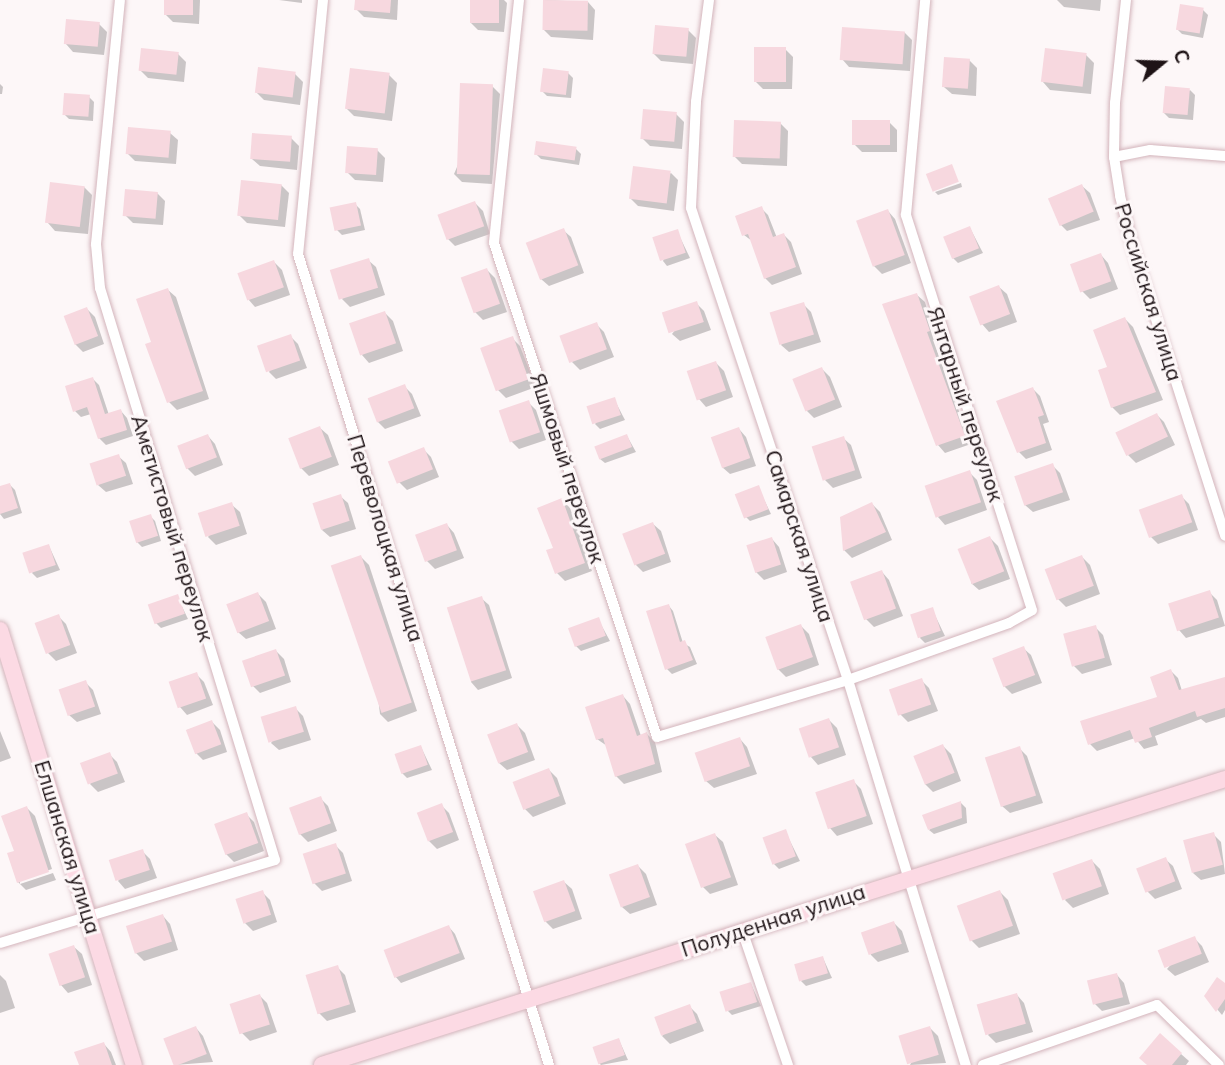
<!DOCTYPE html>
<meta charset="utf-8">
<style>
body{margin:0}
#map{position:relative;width:1225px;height:1065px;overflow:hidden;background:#fdf7f8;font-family:Mulish,sans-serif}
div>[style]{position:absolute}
.shadow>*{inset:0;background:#0003}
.building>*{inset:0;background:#f7d8df;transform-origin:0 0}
.roads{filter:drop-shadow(0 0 2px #d3b4bb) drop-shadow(0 0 2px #d3b4bb)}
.street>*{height:10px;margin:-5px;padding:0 5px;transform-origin:5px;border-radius:5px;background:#fff}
.secondary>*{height:16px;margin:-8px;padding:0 8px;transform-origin:8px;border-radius:8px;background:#fcdae4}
span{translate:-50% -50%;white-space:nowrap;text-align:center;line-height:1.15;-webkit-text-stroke:6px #fdf7f8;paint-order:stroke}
.street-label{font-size:21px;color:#1e1316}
.north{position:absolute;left:1127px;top:28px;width:70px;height:70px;-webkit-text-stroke:5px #fdf7f8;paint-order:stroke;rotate:71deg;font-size:19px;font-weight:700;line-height:28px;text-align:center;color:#1e1316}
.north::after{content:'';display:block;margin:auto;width:24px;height:32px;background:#1e1316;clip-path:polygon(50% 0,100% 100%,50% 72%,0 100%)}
</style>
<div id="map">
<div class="shadow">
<i style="clip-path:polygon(166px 0,200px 0,199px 24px,173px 22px,165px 14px)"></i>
<i style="clip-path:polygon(279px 0,302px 0,302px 3px)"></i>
<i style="clip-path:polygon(357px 0,398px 0,397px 20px,364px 17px,356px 9px)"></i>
<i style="clip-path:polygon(472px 0,504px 0,507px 3px,504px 32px,478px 30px,470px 22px)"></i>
<i style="clip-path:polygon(545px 0,588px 2px,595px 10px,593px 40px,551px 37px,543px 29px)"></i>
<i style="clip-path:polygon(1057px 0,1101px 0,1100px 11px,1064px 7px)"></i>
<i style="clip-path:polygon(1203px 10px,1208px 15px,1203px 38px,1182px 34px,1177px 29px)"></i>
<i style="clip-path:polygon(99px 24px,107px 32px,104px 55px,73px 52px,66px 44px)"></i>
<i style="clip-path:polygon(688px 30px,696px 38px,693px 64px,661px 61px,653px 53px)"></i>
<i style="clip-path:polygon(904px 32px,912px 40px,910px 71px,849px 67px,842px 59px)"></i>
<i style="clip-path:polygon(785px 49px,793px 57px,792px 89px,763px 89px,755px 81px)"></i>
<i style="clip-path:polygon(178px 54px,186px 62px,184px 82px,148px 78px,140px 70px)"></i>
<i style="clip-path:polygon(1086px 55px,1094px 63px,1091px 94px,1050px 90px,1043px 82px)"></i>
<i style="clip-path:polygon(969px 60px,977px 68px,976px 96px,952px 94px,944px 87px)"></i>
<i style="clip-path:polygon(568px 73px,573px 78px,571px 98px,547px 96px,542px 91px)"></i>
<i style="clip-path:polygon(295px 74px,303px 82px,300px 105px,264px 100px,256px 92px)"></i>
<i style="clip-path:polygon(389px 75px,397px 83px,392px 121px,354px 116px,346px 108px)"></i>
<i style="clip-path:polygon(0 84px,3px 87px,2px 94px,0 94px)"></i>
<i style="clip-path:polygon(492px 86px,500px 94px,492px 184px,462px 182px,454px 174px)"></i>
<i style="clip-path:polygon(1190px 90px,1195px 95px,1193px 120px,1169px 118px,1164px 113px)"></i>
<i style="clip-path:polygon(89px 97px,94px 102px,93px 121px,69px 119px,64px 114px)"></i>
<i style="clip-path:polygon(676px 114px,684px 122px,682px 149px,650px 146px,642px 138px)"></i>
<i style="clip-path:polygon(889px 122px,897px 130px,897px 152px,862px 152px,854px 144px)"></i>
<i style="clip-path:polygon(780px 123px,788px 131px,787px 166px,742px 164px,734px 156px)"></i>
<i style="clip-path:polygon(170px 133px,178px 140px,176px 164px,135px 161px,127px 153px)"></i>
<i style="clip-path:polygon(291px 138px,299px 146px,297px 170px,260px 166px,252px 159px)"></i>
<i style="clip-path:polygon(576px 149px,581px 154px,579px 165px,541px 159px,536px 154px)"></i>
<i style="clip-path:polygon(377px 150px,385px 158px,383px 182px,355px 180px,347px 172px)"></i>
<i style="clip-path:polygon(671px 173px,678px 180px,674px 211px,638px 206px,630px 198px)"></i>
<i style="clip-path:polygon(961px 183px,962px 187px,938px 195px,935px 192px)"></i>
<i style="clip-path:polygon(281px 185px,289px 193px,285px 227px,247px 223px,239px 215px)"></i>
<i style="clip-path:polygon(1082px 186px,1090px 193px,1100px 220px,1067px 231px,1059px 223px)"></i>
<i style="clip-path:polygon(84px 187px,92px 195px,88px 234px,55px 231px,48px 223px)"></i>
<i style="clip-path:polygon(157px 193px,165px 201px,163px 225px,133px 223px,125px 215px)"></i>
<i style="clip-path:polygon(475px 203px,483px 211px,490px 234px,455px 246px,447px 238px)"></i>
<i style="clip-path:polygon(355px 204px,360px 209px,365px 230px,342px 235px,337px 230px)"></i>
<i style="clip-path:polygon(761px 208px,768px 215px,777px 238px,784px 235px,791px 242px,802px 274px,772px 285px,765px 278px,752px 241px,744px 235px)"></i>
<i style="clip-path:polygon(888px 211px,895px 219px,911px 263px,882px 274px,874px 266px)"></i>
<i style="clip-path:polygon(970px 228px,983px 253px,958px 263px,953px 258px)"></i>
<i style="clip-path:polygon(563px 230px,571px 237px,584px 273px,549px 286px,541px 279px)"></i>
<i style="clip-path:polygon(677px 231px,690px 258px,667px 266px,663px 261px)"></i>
<i style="clip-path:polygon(1101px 255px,1108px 263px,1118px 289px,1090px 299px,1082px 291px,1072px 265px)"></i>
<i style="clip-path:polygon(368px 260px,376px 267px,385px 295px,350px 307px,342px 299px)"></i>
<i style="clip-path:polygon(274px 262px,282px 270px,290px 295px,255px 307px,248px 299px)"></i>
<i style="clip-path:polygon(487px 270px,495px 278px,507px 312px,483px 320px,475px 312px)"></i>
<i style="clip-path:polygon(999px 287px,1007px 294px,1017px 322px,989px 332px,982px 324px)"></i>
<i style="clip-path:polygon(168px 290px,176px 297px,209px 399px,177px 410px,169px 402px,147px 346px,154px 343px)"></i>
<i style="clip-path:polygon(917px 295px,925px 302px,936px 339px,933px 340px,971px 444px,945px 453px,938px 445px)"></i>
<i style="clip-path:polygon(696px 303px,704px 311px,711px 330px,680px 341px,672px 334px)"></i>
<i style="clip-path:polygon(803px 304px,811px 312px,821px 342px,789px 352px,781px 345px)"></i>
<i style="clip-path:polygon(87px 309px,95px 317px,104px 344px,83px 352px,75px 344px)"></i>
<i style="clip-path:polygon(385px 313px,393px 321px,403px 351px,369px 363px,362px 355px)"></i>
<i style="clip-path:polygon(1125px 319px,1133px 327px,1163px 400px,1120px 415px,1112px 407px,1109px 368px)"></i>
<i style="clip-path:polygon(596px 324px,604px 332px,614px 357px,580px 370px,572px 362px)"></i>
<i style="clip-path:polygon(290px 336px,298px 344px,307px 368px,276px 379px,269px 372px)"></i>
<i style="clip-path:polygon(512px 338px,520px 346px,536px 387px,506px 398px,498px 390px)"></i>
<i style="clip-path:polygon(716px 363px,724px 371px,733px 397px,706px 407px,699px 399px)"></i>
<i style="clip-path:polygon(822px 369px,830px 377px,842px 407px,814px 418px,806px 410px)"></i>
<i style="clip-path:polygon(93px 379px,99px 385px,109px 415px,121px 411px,127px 418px,133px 436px,106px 445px,99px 438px,91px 414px,81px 417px,75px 411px)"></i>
<i style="clip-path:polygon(404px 386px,412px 394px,421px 416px,385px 429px,377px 421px)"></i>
<i style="clip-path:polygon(1033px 389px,1040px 396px,1049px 422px,1043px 424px,1052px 450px,1026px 459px,1019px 452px)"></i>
<i style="clip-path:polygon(614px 399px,625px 420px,600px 429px,595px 424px)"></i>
<i style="clip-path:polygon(528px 402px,536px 410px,546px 440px,519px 449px,511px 441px)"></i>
<i style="clip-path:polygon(1157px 415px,1164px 422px,1175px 445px,1136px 463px,1128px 455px)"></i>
<i style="clip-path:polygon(320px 428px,328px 435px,339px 465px,309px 476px,301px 468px)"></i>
<i style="clip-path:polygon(739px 429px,746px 437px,756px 466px,730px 474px,722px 467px)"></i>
<i style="clip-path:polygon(208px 436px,215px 444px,223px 465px,195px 476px,187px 468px)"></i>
<i style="clip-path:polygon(627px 436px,636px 452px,605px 463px,600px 459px)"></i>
<i style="clip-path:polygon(843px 438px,851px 445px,862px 478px,833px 488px,825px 480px)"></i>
<i style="clip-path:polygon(423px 449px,431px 457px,439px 477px,407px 490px,399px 482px)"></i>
<i style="clip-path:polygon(118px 456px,126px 463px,133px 484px,106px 492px,98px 485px)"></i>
<i style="clip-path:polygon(1052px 465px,1060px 473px,1070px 500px,1033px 512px,1025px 505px)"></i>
<i style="clip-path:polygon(969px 472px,977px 480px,987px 510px,945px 525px,938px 517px)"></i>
<i style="clip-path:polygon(10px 485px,15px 490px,22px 513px,4px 519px,0 514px,0 488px)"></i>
<i style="clip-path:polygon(758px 487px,771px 514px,750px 521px,745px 516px)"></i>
<i style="clip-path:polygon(340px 496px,348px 503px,356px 529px,330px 537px,322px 530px)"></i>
<i style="clip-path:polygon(1181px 496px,1189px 504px,1198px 530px,1158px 544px,1150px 536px)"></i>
<i style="clip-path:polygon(562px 500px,570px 508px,592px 571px,565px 581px,557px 573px,556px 549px)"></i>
<i style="clip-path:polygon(872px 504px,880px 512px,892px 540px,852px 558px,844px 550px,842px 518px)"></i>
<i style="clip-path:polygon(232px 505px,240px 512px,247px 534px,216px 545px,208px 537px)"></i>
<i style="clip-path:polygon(150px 516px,155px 521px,161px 541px,142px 547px,137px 542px)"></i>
<i style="clip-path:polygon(653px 524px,661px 531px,671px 562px,643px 572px,635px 564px)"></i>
<i style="clip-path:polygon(447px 525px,454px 533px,464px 558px,435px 569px,427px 561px)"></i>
<i style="clip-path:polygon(990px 538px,998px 546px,1010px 579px,979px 590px,971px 583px)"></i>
<i style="clip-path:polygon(772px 539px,779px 547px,787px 572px,764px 580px,756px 572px)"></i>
<i style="clip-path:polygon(49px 546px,60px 570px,37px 578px,32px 573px)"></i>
<i style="clip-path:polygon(361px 557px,369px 565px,417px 711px,388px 722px,380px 714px)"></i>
<i style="clip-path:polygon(1082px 557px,1090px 565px,1100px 594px,1066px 607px,1058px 599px)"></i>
<i style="clip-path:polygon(882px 572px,889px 580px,903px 616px,874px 627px,866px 619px)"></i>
<i style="clip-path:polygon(1209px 592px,1217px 600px,1225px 626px,1186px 638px,1179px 630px)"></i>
<i style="clip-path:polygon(258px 594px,266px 602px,276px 629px,246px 639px,238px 632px)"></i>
<i style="clip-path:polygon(177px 596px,188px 619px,161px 628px,156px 623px)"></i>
<i style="clip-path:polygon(481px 598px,489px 605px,512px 678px,478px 690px,471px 682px)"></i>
<i style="clip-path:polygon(669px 606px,673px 611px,683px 643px,690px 647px,697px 664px,672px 674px,667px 669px)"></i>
<i style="clip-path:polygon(932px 609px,945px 636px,925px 643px,920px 638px)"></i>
<i style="clip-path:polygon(58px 616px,66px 624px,77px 653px,56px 661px,48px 653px)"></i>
<i style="clip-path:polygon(598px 619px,610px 641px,581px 651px,576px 646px)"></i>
<i style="clip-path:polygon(801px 626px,809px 634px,819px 665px,786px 677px,778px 669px)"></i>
<i style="clip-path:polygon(1095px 627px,1103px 635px,1112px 665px,1082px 674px,1074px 666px)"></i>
<i style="clip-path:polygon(1023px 648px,1031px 655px,1042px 683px,1012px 694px,1004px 686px)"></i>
<i style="clip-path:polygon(276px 651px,284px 659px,291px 682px,260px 693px,252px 685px)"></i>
<i style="clip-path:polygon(1171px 671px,1178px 678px,1182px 691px,1225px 679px,1225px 717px,1206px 723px,1201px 719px,1155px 736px,1158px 745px,1144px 749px,1135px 738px,1097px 751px,1090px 744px,1159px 698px)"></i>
<i style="clip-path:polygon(196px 674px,204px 682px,213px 705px,187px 715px,180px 707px)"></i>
<i style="clip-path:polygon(921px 680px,929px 688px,938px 711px,908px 722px,900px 714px)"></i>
<i style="clip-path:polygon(85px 682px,93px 690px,101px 714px,77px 722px,69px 715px)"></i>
<i style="clip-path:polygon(623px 696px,630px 704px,641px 736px,647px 734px,655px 742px,662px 772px,624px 784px,616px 776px,607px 746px,597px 739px)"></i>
<i style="clip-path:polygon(295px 708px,303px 716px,311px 740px,279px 750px,271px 743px)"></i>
<i style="clip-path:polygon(829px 720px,837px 728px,846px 755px,818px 765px,811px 757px)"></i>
<i style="clip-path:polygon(212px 722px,220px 730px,227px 752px,203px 760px,195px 752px,187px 730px)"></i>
<i style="clip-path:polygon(517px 725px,525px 733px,535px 760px,507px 770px,499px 763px)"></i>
<i style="clip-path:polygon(0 731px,11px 758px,0 762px)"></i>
<i style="clip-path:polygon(740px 739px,747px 747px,757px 774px,714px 788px,706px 781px)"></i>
<i style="clip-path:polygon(943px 746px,951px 754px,961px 781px,933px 792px,925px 784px)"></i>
<i style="clip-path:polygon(421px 747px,432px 770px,407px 778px,402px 773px)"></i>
<i style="clip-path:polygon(1019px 748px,1027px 756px,1043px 803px,1010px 813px,1002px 806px)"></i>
<i style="clip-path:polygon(109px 754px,117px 762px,125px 782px,98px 792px,90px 784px)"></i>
<i style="clip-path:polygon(549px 770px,557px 778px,566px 804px,533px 817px,525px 809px)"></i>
<i style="clip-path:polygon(853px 781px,861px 789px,873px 824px,837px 836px,830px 828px)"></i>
<i style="clip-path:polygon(320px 798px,328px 806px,337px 831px,308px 842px,300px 834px)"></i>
<i style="clip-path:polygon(961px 803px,966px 808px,967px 823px,934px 834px,929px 830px)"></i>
<i style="clip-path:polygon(441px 805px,449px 813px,459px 840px,437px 849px,429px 841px)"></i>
<i style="clip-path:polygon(27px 808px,35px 816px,52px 869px,20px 880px,20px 884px,53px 873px,56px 880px,26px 890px,18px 882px,16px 852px)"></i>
<i style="clip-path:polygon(246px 814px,254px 822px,264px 851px,234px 862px,226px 854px)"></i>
<i style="clip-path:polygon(785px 831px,800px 861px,779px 869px,774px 864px)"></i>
<i style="clip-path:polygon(1213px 834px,1221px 842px,1225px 874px,1201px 880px,1193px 873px)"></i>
<i style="clip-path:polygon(715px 835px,723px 842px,738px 885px,710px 894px,702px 886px)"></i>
<i style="clip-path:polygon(335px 845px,343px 853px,352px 881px,322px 891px,314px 883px)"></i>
<i style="clip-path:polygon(142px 851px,150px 859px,157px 878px,125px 889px,118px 881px)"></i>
<i style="clip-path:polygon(1165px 859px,1173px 866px,1182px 889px,1155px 899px,1147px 891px)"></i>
<i style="clip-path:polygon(1092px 861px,1100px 869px,1109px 894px,1073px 908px,1065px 900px)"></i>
<i style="clip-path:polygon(638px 866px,646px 874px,657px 905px,630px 914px,622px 907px)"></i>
<i style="clip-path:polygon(564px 882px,572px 889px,582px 919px,553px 929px,545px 921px)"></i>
<i style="clip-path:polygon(262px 892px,270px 900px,277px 922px,253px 931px,245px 923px)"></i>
<i style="clip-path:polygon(1000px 892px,1008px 900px,1020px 934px,979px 948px,971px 940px)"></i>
<i style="clip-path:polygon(163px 916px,170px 924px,178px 950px,144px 961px,136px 953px)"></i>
<i style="clip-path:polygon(894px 923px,902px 931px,909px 952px,878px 962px,871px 955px,863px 934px)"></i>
<i style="clip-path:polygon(449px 927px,455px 934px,465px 959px,401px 983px,395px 976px)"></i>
<i style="clip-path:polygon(1194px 938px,1202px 946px,1209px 962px,1175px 976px,1167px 969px)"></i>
<i style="clip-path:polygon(74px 947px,82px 954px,92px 985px,68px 993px,61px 985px)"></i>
<i style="clip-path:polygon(823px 958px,832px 978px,806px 986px,801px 981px)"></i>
<i style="clip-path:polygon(337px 967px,345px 975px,356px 1012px,327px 1021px,319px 1013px)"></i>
<i style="clip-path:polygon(0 975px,6px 981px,15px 1008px,0 1013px)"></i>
<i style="clip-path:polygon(1117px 975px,1124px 983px,1130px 1004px,1102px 1011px,1094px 1003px)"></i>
<i style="clip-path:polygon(751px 984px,761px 1006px,732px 1015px,727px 1010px)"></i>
<i style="clip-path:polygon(1225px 985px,1225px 1010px,1222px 1015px,1206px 996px)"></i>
<i style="clip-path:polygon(1017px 995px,1024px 1003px,1033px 1032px,996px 1043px,988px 1035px)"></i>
<i style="clip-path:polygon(260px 996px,267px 1003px,277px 1032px,250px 1041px,242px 1033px,232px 1005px)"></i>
<i style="clip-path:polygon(689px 1006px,697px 1014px,704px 1031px,670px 1044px,662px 1036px)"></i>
<i style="clip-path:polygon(196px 1028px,203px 1036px,213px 1062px,175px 1065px,165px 1040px)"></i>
<i style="clip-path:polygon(930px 1028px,938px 1036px,946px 1063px,910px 1065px)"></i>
<i style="clip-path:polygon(619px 1040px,628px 1060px,601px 1065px,599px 1063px)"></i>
<i style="clip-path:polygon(104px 1044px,111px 1052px,116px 1065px,81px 1065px)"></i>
<i style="clip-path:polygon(1181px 1054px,1189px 1061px,1186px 1065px,1148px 1065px)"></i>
</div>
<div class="building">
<i style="left:164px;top:0;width:29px;height:15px"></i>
<i style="clip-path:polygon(355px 0,391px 0,390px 13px,354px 10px)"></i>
<i style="left:470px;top:0;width:29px;height:23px"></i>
<i style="left:543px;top:0;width:45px;height:30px;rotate:1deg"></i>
<i style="left:1180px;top:4px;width:24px;height:26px;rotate:9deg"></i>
<i style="left:66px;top:19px;width:34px;height:25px;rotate:5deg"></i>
<i style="left:655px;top:25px;width:34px;height:29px;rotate:5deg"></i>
<i style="left:842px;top:27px;width:63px;height:33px;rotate:4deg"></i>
<i style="left:754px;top:47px;width:32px;height:35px"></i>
<i style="left:141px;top:48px;width:38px;height:23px;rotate:6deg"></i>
<i style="left:1045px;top:48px;width:42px;height:34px;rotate:7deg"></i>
<i style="left:944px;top:57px;width:26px;height:30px;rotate:4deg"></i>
<i style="left:258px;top:67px;width:38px;height:26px;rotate:7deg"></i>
<i style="left:350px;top:68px;width:40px;height:41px;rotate:7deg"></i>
<i style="left:543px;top:68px;width:26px;height:24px;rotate:7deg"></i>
<i style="left:460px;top:83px;width:33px;height:91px;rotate:2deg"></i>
<i style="left:1165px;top:86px;width:25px;height:27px;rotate:5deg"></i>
<i style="left:64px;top:93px;width:26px;height:22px;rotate:4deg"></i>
<i style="left:643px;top:109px;width:34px;height:30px;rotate:5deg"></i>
<i style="left:734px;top:120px;width:47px;height:37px;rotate:2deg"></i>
<i style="left:852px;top:120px;width:38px;height:25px"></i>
<i style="left:128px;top:127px;width:43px;height:27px;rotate:5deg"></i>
<i style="left:252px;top:133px;width:40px;height:26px;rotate:4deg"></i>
<i style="left:536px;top:141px;width:41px;height:14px;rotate:8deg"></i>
<i style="left:347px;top:146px;width:31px;height:27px;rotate:4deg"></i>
<i style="left:952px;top:164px;width:19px;height:28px;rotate:69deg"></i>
<i style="left:633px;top:166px;width:38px;height:33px;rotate:7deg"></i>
<i style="left:241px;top:180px;width:41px;height:36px;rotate:6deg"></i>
<i style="left:50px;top:182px;width:35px;height:41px;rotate:7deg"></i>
<i style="left:1082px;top:184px;width:30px;height:37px;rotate:67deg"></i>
<i style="left:125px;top:189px;width:33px;height:27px;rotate:5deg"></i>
<i style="left:475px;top:201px;width:27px;height:40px;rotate:70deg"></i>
<i style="left:356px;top:202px;width:24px;height:27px;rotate:78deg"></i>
<i style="clip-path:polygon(762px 206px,773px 237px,784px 233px,796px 267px,764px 279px,748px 234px,742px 236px,735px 216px)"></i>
<i style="left:888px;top:209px;width:49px;height:34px;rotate:70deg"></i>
<i style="left:970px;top:226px;width:24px;height:29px;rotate:68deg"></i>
<i style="left:564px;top:228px;width:40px;height:41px;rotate:69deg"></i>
<i style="left:678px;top:229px;width:25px;height:27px;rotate:72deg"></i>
<i style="left:1101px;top:253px;width:30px;height:33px;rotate:70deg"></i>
<i style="left:369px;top:258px;width:31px;height:41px;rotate:73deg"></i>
<i style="left:274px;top:260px;width:29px;height:39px;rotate:70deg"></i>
<i style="left:487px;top:268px;width:38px;height:28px;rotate:70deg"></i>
<i style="left:999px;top:285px;width:31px;height:32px;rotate:69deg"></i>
<i style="clip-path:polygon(168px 288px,203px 391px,167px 403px,145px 344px,151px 342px,136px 299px)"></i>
<i style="clip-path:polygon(917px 293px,930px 331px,927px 332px,965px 436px,936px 446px,882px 304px)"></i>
<i style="left:697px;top:301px;width:22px;height:37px;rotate:72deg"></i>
<i style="left:804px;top:302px;width:34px;height:36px;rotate:73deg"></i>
<i style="left:87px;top:307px;width:31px;height:25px;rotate:69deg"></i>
<i style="left:385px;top:311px;width:34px;height:38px;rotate:71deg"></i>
<i style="clip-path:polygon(1125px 317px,1156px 392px,1111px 408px,1098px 370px,1107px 367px,1093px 330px)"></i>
<i style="left:597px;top:322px;width:29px;height:40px;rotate:70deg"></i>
<i style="left:291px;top:334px;width:28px;height:36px;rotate:71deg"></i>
<i style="left:513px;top:336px;width:46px;height:35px;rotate:70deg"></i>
<i style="left:716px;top:361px;width:31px;height:31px;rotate:71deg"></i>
<i style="left:822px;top:367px;width:35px;height:32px;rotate:68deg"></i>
<i style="clip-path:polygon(93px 377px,105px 414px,121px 409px,127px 430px,98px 439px,87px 407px,73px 412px,65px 386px)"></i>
<i style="left:405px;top:384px;width:26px;height:40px;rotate:69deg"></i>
<i style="clip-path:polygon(1033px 387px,1044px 415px,1038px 417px,1046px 443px,1017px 453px,996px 401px)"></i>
<i style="left:615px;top:397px;width:19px;height:30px;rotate:72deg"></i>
<i style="left:529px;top:400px;width:34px;height:32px;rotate:71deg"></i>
<i style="left:1157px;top:413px;width:26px;height:46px;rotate:65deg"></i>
<i style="left:320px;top:426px;width:33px;height:34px;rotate:69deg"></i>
<i style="left:739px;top:427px;width:33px;height:30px;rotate:70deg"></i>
<i style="left:208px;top:434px;width:25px;height:33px;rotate:69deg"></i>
<i style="left:627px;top:434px;width:14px;height:35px;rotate:69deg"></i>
<i style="left:844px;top:436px;width:36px;height:34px;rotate:72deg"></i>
<i style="left:424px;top:447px;width:24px;height:39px;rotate:68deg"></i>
<i style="left:119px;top:454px;width:23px;height:31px;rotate:72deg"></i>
<i style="left:1053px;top:463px;width:31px;height:41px;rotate:71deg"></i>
<i style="left:970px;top:470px;width:34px;height:48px;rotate:71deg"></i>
<i style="clip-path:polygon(10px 483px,18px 508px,0 514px,0 486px)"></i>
<i style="left:759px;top:485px;width:26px;height:26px;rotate:69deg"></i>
<i style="left:341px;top:494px;width:28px;height:30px;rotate:72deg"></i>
<i style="left:1182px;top:494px;width:30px;height:46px;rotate:70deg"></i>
<i style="clip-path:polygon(562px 498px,585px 563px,555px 574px,546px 550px,553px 548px,537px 508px)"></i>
<i style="left:232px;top:502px;width:25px;height:36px;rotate:72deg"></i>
<i style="clip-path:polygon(872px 502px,886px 532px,843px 551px,840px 517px)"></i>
<i style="left:151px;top:514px;width:23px;height:23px;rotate:72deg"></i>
<i style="left:653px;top:522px;width:34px;height:33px;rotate:69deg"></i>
<i style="left:447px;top:523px;width:29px;height:34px;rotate:70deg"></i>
<i style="left:990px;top:536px;width:38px;height:35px;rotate:68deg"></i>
<i style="left:772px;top:537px;width:29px;height:27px;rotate:72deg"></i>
<i style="left:49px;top:544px;width:22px;height:28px;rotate:72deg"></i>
<i style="left:361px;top:555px;width:156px;height:32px;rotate:71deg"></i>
<i style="left:1082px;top:555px;width:33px;height:40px;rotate:69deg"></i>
<i style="left:882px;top:570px;width:41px;height:34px;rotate:70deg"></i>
<i style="left:1210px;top:590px;width:29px;height:44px;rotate:72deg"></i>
<i style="left:258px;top:592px;width:31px;height:34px;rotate:69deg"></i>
<i style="left:178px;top:594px;width:21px;height:32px;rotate:71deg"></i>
<i style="left:482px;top:596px;width:78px;height:37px;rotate:72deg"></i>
<i style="clip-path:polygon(669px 604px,680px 642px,685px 640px,693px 660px,665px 670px,646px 611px)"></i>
<i style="left:933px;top:607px;width:25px;height:24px;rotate:72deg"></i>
<i style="left:59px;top:614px;width:33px;height:26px;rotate:70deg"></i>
<i style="left:599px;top:617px;width:20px;height:33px;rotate:70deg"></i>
<i style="left:801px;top:624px;width:35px;height:38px;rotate:70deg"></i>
<i style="left:1096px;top:625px;width:34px;height:34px;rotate:75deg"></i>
<i style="left:1024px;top:646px;width:31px;height:34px;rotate:69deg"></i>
<i style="left:276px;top:649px;width:28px;height:36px;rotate:71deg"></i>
<i style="clip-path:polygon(1171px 669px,1179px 690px,1225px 677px,1225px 708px,1197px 717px,1195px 711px,1149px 728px,1152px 737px,1135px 743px,1130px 730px,1088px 745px,1080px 721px,1157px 697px,1150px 677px)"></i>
<i style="left:197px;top:672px;width:28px;height:30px;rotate:71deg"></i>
<i style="left:922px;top:678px;width:28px;height:35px;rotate:71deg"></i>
<i style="left:86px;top:680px;width:28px;height:29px;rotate:71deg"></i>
<i style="clip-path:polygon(623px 694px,637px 736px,647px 732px,655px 764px,615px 777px,603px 738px,596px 740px,585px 707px)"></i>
<i style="left:296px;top:706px;width:27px;height:37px;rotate:73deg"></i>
<i style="left:829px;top:718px;width:31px;height:32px;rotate:71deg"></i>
<i style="left:212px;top:720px;width:26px;height:28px;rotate:69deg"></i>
<i style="left:517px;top:723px;width:31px;height:32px;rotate:69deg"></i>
<i style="left:740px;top:737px;width:31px;height:48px;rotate:71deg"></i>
<i style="left:943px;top:744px;width:31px;height:32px;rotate:68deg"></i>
<i style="left:421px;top:745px;width:21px;height:28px;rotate:71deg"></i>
<i style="left:1020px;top:746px;width:52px;height:37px;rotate:72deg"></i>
<i style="left:110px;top:752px;width:23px;height:32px;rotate:70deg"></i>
<i style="left:549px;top:768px;width:30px;height:39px;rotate:69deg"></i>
<i style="left:854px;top:779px;width:39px;height:41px;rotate:71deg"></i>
<i style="left:321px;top:796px;width:29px;height:34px;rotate:70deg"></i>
<i style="clip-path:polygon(961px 801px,962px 818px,928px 830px,922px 815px)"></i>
<i style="left:442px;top:803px;width:31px;height:27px;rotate:69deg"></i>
<i style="clip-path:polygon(27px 806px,49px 872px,17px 883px,7px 853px,14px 851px,1px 816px)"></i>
<i style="left:247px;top:812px;width:33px;height:35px;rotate:70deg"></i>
<i style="left:786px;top:829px;width:29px;height:25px;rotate:70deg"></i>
<i style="left:1214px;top:832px;width:34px;height:32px;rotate:75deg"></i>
<i style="left:715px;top:833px;width:47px;height:32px;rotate:70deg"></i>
<i style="left:336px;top:843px;width:32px;height:35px;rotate:72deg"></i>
<i style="left:143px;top:849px;width:22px;height:36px;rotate:72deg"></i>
<i style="left:1166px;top:857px;width:26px;height:32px;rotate:69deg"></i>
<i style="left:1092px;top:859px;width:29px;height:42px;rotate:70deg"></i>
<i style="left:638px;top:864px;width:35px;height:31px;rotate:70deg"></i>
<i style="left:564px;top:880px;width:33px;height:33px;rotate:70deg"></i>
<i style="left:263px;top:890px;width:26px;height:29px;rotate:72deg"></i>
<i style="left:1000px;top:890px;width:38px;height:46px;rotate:70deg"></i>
<i style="left:163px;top:914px;width:29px;height:39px;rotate:72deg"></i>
<i style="left:894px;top:921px;width:24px;height:35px;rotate:71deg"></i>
<i style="left:449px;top:925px;width:30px;height:70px;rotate:69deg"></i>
<i style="left:1195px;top:936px;width:19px;height:40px;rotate:69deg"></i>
<i style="left:74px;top:945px;width:34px;height:27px;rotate:71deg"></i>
<i style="left:823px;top:956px;width:18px;height:30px;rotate:74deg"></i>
<i style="left:338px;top:965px;width:41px;height:34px;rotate:73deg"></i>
<i style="left:1117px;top:973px;width:25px;height:31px;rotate:76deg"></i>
<i style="clip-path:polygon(1217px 977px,1225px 983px,1225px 999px,1216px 1012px,1204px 996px)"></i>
<i style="left:751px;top:982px;width:21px;height:33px;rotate:73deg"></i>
<i style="left:1017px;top:993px;width:32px;height:42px;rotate:74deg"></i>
<i style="left:260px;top:994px;width:32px;height:32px;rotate:72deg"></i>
<i style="left:690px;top:1004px;width:20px;height:38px;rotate:70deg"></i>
<i style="left:196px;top:1026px;width:30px;height:35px;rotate:69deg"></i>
<i style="left:930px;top:1026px;width:30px;height:33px;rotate:73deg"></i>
<i style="clip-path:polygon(1160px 1033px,1182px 1053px,1172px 1065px,1147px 1065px,1139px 1058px)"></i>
<i style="left:619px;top:1038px;width:18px;height:28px;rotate:71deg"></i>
<i style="clip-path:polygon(104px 1042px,112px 1065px,79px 1065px,74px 1052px)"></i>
</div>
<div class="roads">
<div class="street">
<i style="left:323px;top:0;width:255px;rotate:95.6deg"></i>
<i style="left:298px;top:254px;width:849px;rotate:72.8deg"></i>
<i style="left:519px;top:0;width:244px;rotate:95.9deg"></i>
<i style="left:494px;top:243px;width:520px;rotate:71.74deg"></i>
<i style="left:657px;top:737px;width:199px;rotate:-16.6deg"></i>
<i style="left:848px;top:680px;width:171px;rotate:-19.5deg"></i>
<i style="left:1009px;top:623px;width:26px;rotate:-29deg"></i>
<i style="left:1032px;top:610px;width:415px;rotate:-107.7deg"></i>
<i style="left:906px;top:215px;width:216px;rotate:-84.9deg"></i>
<i style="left:709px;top:0;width:103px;rotate:97.3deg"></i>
<i style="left:696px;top:102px;width:106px;rotate:92.7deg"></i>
<i style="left:691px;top:208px;width:497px;rotate:71.6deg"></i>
<i style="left:848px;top:680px;width:403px;rotate:73deg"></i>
<i style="left:1126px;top:0;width:104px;rotate:96.1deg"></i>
<i style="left:1115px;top:103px;width:54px;rotate:91.1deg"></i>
<i style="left:1114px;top:157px;width:39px;rotate:81deg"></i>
<i style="left:1120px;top:196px;width:53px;rotate:75.7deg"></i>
<i style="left:1133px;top:247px;width:303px;rotate:72.3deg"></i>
<i style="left:1114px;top:157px;width:37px;rotate:-11deg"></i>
<i style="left:1150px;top:150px;width:75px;rotate:4.6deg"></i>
<i style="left:742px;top:930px;width:143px;rotate:71.2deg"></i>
<i style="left:0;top:943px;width:287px;rotate:-16.8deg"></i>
<i style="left:275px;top:860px;width:598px;rotate:-107.01deg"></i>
<i style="left:100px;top:288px;width:44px;rotate:-95.2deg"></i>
<i style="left:96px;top:244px;width:245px;rotate:-84.4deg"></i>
<i style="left:983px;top:1065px;width:184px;rotate:-19deg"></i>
<i style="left:1157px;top:1005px;width:86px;rotate:44.1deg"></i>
</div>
<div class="secondary">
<i style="left:0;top:630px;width:455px;rotate:72.9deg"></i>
<i style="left:322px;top:1065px;width:947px;rotate:-17.57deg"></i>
</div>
</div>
<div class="street-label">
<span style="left:1149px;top:292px;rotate:73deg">Российская улица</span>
<span style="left:966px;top:404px;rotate:72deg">Янтарный переулок</span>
<span style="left:568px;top:468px;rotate:72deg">Яшмовый переулок</span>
<span style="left:173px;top:528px;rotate:73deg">Аметистовый переулок</span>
<span style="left:800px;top:536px;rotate:72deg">Самарская улица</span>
<span style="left:386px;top:538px;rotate:73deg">Переволоцкая улица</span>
<span style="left:68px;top:847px;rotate:73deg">Елшанская улица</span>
<span style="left:773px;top:920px;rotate:-18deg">Полуденная улица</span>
</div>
<div class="north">С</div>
</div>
